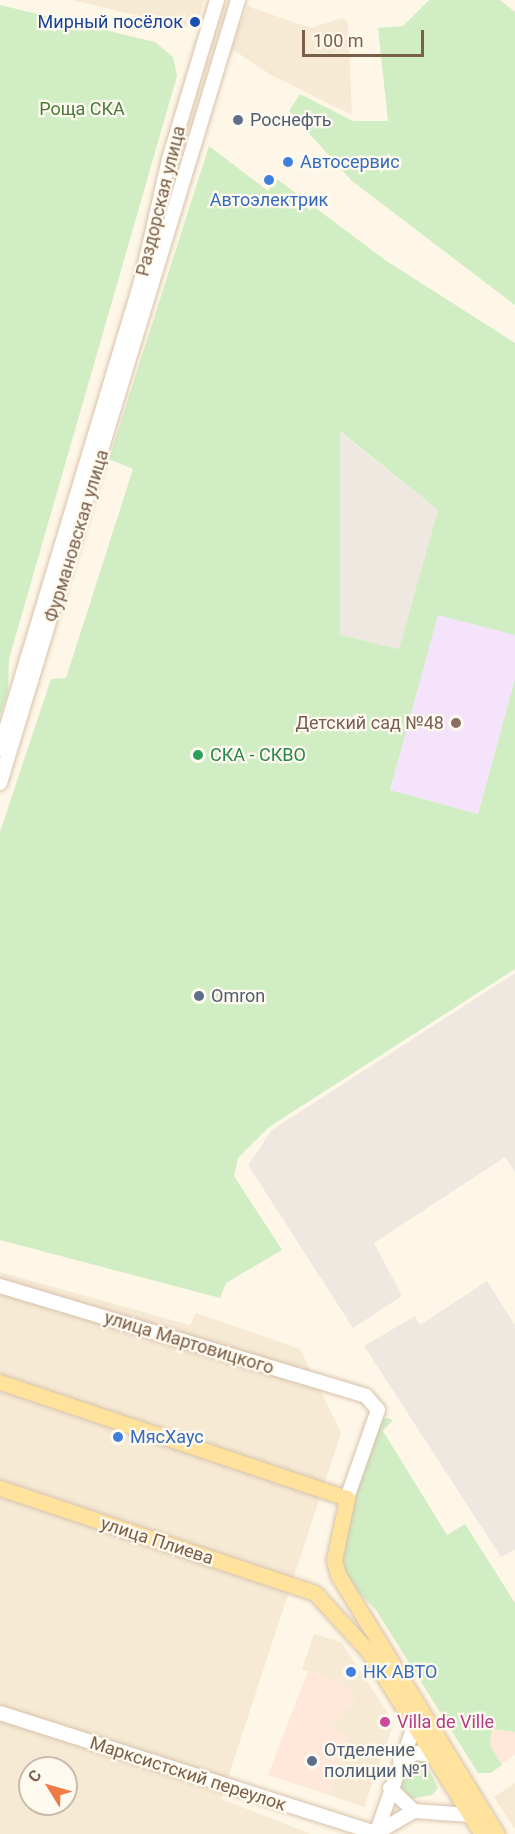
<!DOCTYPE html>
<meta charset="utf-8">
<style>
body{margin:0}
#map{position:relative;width:515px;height:1834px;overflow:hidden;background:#fef7e7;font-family:Roboto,sans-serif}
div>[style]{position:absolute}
.residential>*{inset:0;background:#f6ead5}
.commercial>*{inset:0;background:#ffe8da}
.industrial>*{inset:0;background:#eee8e1}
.education>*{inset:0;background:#f4e3fa}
.green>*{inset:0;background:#d1edc4}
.roads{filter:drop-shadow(0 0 2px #d7c2ab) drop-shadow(0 0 2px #d7c2ab)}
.secondary>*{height:14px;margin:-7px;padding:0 7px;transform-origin:7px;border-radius:7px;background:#fff}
.primary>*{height:15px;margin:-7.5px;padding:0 7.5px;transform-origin:7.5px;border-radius:7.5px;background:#ffe39d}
.dots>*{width:16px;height:16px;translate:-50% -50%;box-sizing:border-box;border:3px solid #fffaef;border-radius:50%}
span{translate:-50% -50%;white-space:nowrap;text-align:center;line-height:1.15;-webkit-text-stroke:4.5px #fffaef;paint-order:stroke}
.transit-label{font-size:18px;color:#164399}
.right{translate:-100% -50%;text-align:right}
.park-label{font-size:18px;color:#4a7a3d}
.service-label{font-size:18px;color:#4e5e75}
.left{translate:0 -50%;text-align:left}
.shop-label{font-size:18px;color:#366cbe}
.street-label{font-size:18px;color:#7a5f49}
.education-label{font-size:18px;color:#785e54}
.leisure-label{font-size:18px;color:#27864d}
.hotel-label{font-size:18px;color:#b23c85}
.north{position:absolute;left:18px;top:1756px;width:60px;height:60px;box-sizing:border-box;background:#fffaef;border:2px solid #cabcad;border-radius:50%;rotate:307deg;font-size:16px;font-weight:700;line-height:24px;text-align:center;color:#7a5f49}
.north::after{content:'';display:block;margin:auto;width:21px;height:27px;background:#ef7a45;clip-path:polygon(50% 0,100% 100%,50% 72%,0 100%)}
.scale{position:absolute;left:302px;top:30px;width:122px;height:27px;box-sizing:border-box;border:3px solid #7a5f49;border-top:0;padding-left:8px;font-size:18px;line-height:21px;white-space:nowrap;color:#7a5f49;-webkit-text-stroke:4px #fffaef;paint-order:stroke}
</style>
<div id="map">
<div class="residential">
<i style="clip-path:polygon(72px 0,204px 0,197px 25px,185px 27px)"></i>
<i style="clip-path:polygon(247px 6px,311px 28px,342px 18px,348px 22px,352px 115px,271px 75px,232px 49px)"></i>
<i style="clip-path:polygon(evenodd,0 1272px,190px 1325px,196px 1313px,300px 1349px,341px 1433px,221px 1799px,311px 1834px,0 1834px,0 1272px,30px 1768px,66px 1768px,66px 1804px,30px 1804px,30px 1768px)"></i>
<i style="clip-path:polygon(314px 1634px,341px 1642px,394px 1722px,364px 1807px,329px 1795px,349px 1737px,326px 1727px,353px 1702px,345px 1684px,302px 1669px)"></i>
<i style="clip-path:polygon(515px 1783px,515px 1829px,494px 1797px)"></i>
</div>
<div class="commercial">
<i style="clip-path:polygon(308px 1671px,345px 1684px,354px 1695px,354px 1701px,327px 1727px,349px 1737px,329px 1795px,268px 1775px)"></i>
<i style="clip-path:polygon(492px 1729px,515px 1732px,515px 1755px,501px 1764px,490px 1745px)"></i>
</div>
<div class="industrial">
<i style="clip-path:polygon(339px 431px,438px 510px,400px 649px,340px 636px)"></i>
<i style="clip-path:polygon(515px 973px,515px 1172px,505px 1157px,374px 1243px,402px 1296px,353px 1328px,248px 1165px,272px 1130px)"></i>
<i style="clip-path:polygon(487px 1281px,515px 1325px,515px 1550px,501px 1557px,364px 1346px,415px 1316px,420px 1325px)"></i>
</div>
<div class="education">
<i style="clip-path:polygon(438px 614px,515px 635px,515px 679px,478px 814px,390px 790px)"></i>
</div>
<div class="green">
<i style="clip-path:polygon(429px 0,500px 0,515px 12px,515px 305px,352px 181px,289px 111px,300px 94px,353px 121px,388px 121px,378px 28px,403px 26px)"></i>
<i style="clip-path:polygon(0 5px,155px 42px,173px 57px,177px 76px,9px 659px,8px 691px,0 716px)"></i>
<i style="clip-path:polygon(evenodd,209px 146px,268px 191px,277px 179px,385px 260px,515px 343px,515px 635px,438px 615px,390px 790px,478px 814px,515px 679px,515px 969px,269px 1127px,238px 1158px,234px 1176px,282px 1250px,226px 1283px,220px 1298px,0 1240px,0 832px,51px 679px,66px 678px,133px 469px,109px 459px,209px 146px,340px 431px,438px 510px,399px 649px,340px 635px,340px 431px)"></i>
<i style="clip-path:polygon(388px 1418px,393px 1420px,383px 1431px,447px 1535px,465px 1524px,515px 1603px,515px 1732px,492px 1729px,490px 1745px,502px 1765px,491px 1773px,478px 1773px,376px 1610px,342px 1576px,339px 1557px,356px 1492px,379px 1420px)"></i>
<i style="clip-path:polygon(423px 1758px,438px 1788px,432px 1795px,410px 1799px,400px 1787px,409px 1759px)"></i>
</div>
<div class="roads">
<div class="secondary">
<i style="left:0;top:749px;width:484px;rotate:-73.2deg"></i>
<i style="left:140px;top:286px;width:130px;rotate:-77.1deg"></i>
<i style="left:169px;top:159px;width:166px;rotate:-73.2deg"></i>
<i style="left:0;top:783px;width:818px;rotate:-73.09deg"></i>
<i style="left:0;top:1286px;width:382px;rotate:16.7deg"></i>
<i style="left:366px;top:1396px;width:18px;rotate:49deg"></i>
<i style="left:378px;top:1410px;width:93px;rotate:109.4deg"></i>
<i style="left:0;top:1713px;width:395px;rotate:17.7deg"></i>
<i style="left:400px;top:1761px;width:18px;rotate:-27deg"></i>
<i style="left:416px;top:1753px;width:23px;rotate:7deg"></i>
<i style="left:390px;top:1788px;width:33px;rotate:44deg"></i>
<i style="left:414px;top:1811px;width:56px;rotate:4.1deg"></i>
<i style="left:376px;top:1833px;width:44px;rotate:-30.1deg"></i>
<i style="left:376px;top:1834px;width:117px;rotate:-70.5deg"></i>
</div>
<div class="primary">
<i style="left:0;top:1382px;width:366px;rotate:18.5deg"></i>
<i style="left:347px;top:1498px;width:63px;rotate:101.8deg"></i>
<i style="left:334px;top:1560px;width:16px;rotate:75deg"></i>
<i style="left:338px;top:1575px;width:304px;rotate:58.5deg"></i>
<i style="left:0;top:1488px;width:332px;rotate:18.4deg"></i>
<i style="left:315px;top:1593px;width:80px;rotate:47.5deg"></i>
<i style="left:369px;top:1652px;width:214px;rotate:58.2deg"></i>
</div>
</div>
<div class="dots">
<i style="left:195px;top:22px;background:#1a4fb4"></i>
<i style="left:238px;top:120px;background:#5c6f8a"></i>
<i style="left:288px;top:162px;background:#3f7fe0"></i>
<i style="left:269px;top:180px;background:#3f7fe0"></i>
<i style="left:456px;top:723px;background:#8d6e63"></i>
<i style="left:198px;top:755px;background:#2e9e5b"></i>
<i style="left:199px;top:996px;background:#5c6f8a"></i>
<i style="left:118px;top:1437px;background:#3f7fe0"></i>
<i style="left:351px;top:1672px;background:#3f7fe0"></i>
<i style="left:385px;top:1722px;background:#d1479c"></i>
<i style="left:312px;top:1761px;background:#5c6f8a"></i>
</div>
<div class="transit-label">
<span class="right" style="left:183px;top:22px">Мирный посёлок</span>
</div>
<div class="park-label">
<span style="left:82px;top:109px">Роща СКА</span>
</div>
<div class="service-label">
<span class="left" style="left:250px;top:120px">Роснефть</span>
<span class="left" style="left:211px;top:996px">Omron</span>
<span class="left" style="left:324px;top:1761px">Отделение<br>полиции №1</span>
</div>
<div class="shop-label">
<span class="left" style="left:300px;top:162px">Автосервис</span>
<span style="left:269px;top:200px">Автоэлектрик</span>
<span class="left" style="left:130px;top:1437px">МясХаус</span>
<span class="left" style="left:363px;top:1672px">НК АВТО</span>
</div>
<div class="street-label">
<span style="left:161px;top:201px;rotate:-76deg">Раздорская улица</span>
<span style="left:77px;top:536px;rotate:-73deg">Фурмановская улица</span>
<span style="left:189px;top:1343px;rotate:17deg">улица Мартовицкого</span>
<span style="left:157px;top:1541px;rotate:18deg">улица Плиева</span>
<span style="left:188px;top:1774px;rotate:18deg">Марксистский переулок</span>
</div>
<div class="education-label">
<span class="right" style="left:444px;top:723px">Детский сад №48</span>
</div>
<div class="leisure-label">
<span class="left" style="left:210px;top:755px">СКА - СКВО</span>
</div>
<div class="hotel-label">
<span class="left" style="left:397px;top:1722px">Villa de Ville</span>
</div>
<div class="north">С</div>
<div class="scale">100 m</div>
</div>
